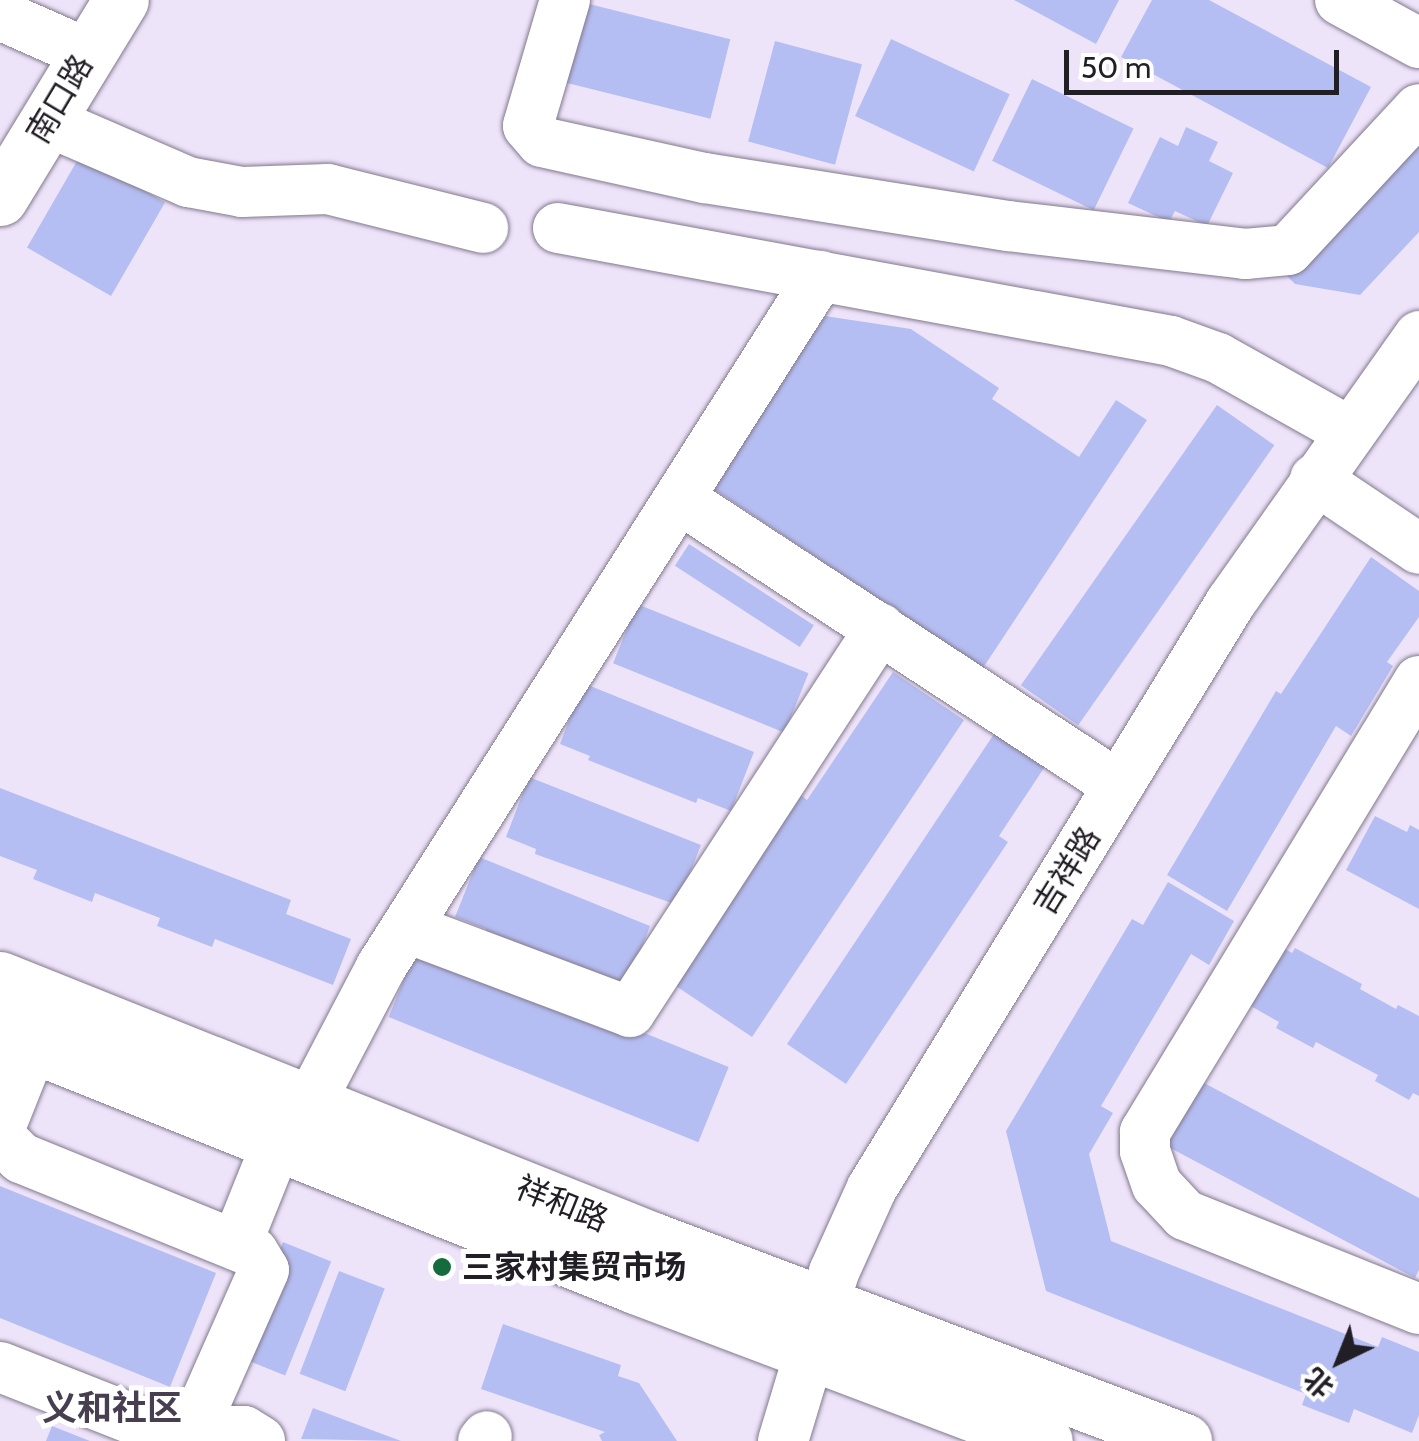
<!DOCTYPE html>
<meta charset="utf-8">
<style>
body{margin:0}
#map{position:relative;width:1419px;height:1441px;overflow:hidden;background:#eee4fa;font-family:Cabin,"Noto Sans SC",sans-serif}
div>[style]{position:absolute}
.building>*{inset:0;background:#b5bef2;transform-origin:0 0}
.roads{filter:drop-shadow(0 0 2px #82798d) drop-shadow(0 0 2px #82798d)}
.minor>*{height:50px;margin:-25px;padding:0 25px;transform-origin:25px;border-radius:25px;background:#fff}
.major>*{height:55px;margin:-27.5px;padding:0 27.5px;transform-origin:27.5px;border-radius:27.5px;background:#fff}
.dots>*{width:28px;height:28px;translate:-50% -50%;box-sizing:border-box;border:5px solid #fff;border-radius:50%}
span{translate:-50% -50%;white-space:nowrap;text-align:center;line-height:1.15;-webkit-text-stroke:10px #fff;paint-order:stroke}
.street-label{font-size:32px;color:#221e26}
.poi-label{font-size:32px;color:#221e26;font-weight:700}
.left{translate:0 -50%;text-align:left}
.neighbourhood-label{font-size:35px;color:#473e50;font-weight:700}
.north{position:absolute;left:1289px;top:1311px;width:100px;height:100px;-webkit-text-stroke:8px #fff;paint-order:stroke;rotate:223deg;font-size:28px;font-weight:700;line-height:40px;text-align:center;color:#221e26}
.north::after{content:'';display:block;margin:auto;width:35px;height:45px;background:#221e26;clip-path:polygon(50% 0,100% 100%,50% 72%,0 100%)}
.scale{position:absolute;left:1064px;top:50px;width:275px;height:45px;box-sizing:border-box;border:5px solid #221e26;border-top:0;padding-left:12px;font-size:30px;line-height:35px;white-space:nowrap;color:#221e26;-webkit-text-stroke:8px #fff;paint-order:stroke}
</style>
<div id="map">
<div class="building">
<i style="clip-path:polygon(1014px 0,1119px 0,1096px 44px)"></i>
<i style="clip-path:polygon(1152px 0,1209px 0,1371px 87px,1328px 168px,1121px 57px)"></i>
<i style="left:577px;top:1px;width:158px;height:82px;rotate:14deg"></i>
<i style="left:891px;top:39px;width:131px;height:85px;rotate:25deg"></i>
<i style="left:775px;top:41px;width:90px;height:104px;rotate:15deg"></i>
<i style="left:1032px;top:79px;width:113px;height:91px;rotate:26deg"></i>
<i style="clip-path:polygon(1186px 127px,1218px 142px,1209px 161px,1233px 173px,1207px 226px,1175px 211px,1169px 222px,1128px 203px,1160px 137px,1178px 146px)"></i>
<i style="clip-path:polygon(1419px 130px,1419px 232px,1360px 295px,1295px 284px,1285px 274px)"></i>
<i style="left:81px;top:154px;width:97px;height:108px;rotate:30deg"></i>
<i style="clip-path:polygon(825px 316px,911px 329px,999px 388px,992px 399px,1079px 457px,1116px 400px,1147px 420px,983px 668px,712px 488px)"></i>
<i style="left:1217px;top:405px;width:70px;height:342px;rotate:35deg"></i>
<i style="left:689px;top:544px;width:149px;height:26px;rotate:33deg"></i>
<i style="clip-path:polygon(1371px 557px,1419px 591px,1419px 617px,1387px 662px,1393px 666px,1351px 736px,1336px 726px,1227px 911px,1167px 875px,1276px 691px,1281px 694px)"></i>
<i style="left:637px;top:604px;width:185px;height:64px;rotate:22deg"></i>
<i style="clip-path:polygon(893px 672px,964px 720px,752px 1037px,673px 984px,800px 794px,807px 800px)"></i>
<i style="clip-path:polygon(583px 683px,754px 752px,731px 811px,698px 798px,696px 803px,588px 760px,590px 756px,560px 744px)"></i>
<i style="clip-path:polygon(996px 731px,1046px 765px,999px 836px,1008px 842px,846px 1084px,787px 1044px)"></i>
<i style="clip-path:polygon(529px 777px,701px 845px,677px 905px,535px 854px,536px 849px,506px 837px)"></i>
<i style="clip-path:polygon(0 788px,291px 900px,286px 914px,351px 939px,333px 985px,215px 939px,212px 947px,157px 926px,160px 918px,95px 893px,92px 902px,33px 879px,37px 870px,0 856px)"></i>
<i style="clip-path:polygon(1375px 816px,1407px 832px,1410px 825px,1419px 830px,1419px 909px,1346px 870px)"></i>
<i style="clip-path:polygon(479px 857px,650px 926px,627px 986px,484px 934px,486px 929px,455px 917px)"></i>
<i style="clip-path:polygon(1168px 882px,1234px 921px,1209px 965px,1191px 954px,1101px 1106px,1113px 1113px,1089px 1154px,1111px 1241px,1378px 1347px,1382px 1337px,1419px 1352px,1419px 1415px,1412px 1433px,1354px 1409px,1349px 1423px,1302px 1405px,1306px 1394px,1046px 1291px,1006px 1131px,1132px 919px,1143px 925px)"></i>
<i style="left:419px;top:942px;width:334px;height:81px;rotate:22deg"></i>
<i style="clip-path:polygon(1280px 946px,1292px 953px,1295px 948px,1362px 984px,1360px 989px,1396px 1009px,1398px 1005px,1419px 1016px,1419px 1096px,1413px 1093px,1409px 1100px,1375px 1081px,1378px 1075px,1316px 1042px,1313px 1048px,1276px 1028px,1279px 1022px,1249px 1005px)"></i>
<i style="clip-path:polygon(1193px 1077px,1419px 1198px,1419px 1270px,1415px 1278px,1159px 1142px)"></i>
<i style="clip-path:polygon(0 1186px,216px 1273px,170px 1387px,0 1318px)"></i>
<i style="left:283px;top:1242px;width:52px;height:123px;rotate:22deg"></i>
<i style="left:339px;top:1271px;width:49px;height:110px;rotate:21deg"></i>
<i style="clip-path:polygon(503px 1324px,621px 1365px,618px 1376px,639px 1383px,677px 1441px,602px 1441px,599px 1435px,605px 1432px,481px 1389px)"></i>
<i style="clip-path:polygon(313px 1408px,401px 1441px,301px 1439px)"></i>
<i style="clip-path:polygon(52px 1426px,90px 1441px,46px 1441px)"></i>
</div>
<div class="roads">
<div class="minor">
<i style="left:565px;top:0;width:131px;rotate:106.4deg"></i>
<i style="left:528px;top:126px;width:21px;rotate:49deg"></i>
<i style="left:542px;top:142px;width:167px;rotate:12.5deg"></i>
<i style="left:705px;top:178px;width:307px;rotate:9deg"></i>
<i style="left:1008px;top:226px;width:239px;rotate:6.7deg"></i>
<i style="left:1245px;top:254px;width:43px;rotate:-5.3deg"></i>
<i style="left:1288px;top:250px;width:192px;rotate:-47.1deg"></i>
<i style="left:1340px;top:0;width:90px;rotate:28.6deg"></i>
<i style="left:0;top:15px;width:96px;rotate:23.9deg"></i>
<i style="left:47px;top:121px;width:154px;rotate:23.4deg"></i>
<i style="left:188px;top:182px;width:55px;rotate:10.5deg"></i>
<i style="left:242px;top:192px;width:86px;rotate:-2deg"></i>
<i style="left:328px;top:189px;width:160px;rotate:14.1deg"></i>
<i style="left:558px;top:228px;width:623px;rotate:10.44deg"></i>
<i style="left:1171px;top:341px;width:50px;rotate:19.9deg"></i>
<i style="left:1218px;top:358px;width:149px;rotate:29.3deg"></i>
<i style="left:1315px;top:479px;width:125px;rotate:33.9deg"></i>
<i style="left:680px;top:499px;width:524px;rotate:33.17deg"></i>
<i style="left:1419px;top:681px;width:528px;rotate:121.28deg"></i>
<i style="left:1145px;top:1132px;width:19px;rotate:90deg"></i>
<i style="left:1145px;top:1151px;width:36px;rotate:71deg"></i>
<i style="left:1157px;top:1185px;width:41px;rotate:47deg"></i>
<i style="left:1185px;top:1215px;width:252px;rotate:21.9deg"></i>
<i style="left:407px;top:928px;width:238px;rotate:20.6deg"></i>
<i style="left:630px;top:1012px;width:458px;rotate:-56.9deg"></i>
<i style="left:310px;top:1103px;width:153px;rotate:-62.4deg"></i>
<i style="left:381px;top:967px;width:819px;rotate:-57.57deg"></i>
<i style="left:0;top:1128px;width:89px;rotate:-68.3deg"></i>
<i style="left:0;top:1129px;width:10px;rotate:79deg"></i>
<i style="left:2px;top:1139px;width:27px;rotate:45deg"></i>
<i style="left:21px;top:1158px;width:250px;rotate:22.1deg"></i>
<i style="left:253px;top:1252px;width:21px;rotate:59deg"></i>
<i style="left:264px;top:1270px;width:180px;rotate:113.9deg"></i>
<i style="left:191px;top:1435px;width:13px;rotate:171deg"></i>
<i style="left:178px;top:1437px;width:191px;rotate:-158.5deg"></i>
<i style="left:236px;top:1245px;width:110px;rotate:-68.1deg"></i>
<i style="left:216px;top:1441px;width:16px;rotate:-40deg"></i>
<i style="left:228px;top:1431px;width:16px"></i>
<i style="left:244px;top:1431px;width:19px;rotate:32deg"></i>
<i style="left:483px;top:1441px;width:6px;rotate:-51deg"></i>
<i style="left:783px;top:1441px;width:177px;rotate:-73.2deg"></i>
<i style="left:834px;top:1272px;width:92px;rotate:-65.7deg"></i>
<i style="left:872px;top:1188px;width:687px;rotate:-58.51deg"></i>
<i style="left:1231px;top:602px;width:326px;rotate:-54.7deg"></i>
</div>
<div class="major">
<i style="left:0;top:198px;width:232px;rotate:-58.6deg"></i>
<i style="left:0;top:979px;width:703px;rotate:21.79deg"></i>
<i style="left:653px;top:1240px;width:568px;rotate:20.73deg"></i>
<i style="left:0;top:1032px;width:684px;rotate:21.8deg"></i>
<i style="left:635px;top:1286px;width:438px;rotate:20.7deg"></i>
</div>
</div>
<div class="dots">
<i style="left:442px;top:1267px;background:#146c3e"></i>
</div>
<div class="street-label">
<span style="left:60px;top:99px;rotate:-59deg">南口路</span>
<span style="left:1067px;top:871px;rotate:-58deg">吉祥路</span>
<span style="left:562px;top:1204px;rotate:22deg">祥和路</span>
</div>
<div class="poi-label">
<span class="left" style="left:462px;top:1267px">三家村集贸市场</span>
</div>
<div class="neighbourhood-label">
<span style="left:112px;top:1408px">义和社区</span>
</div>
<div class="north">北</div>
<div class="scale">50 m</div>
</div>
